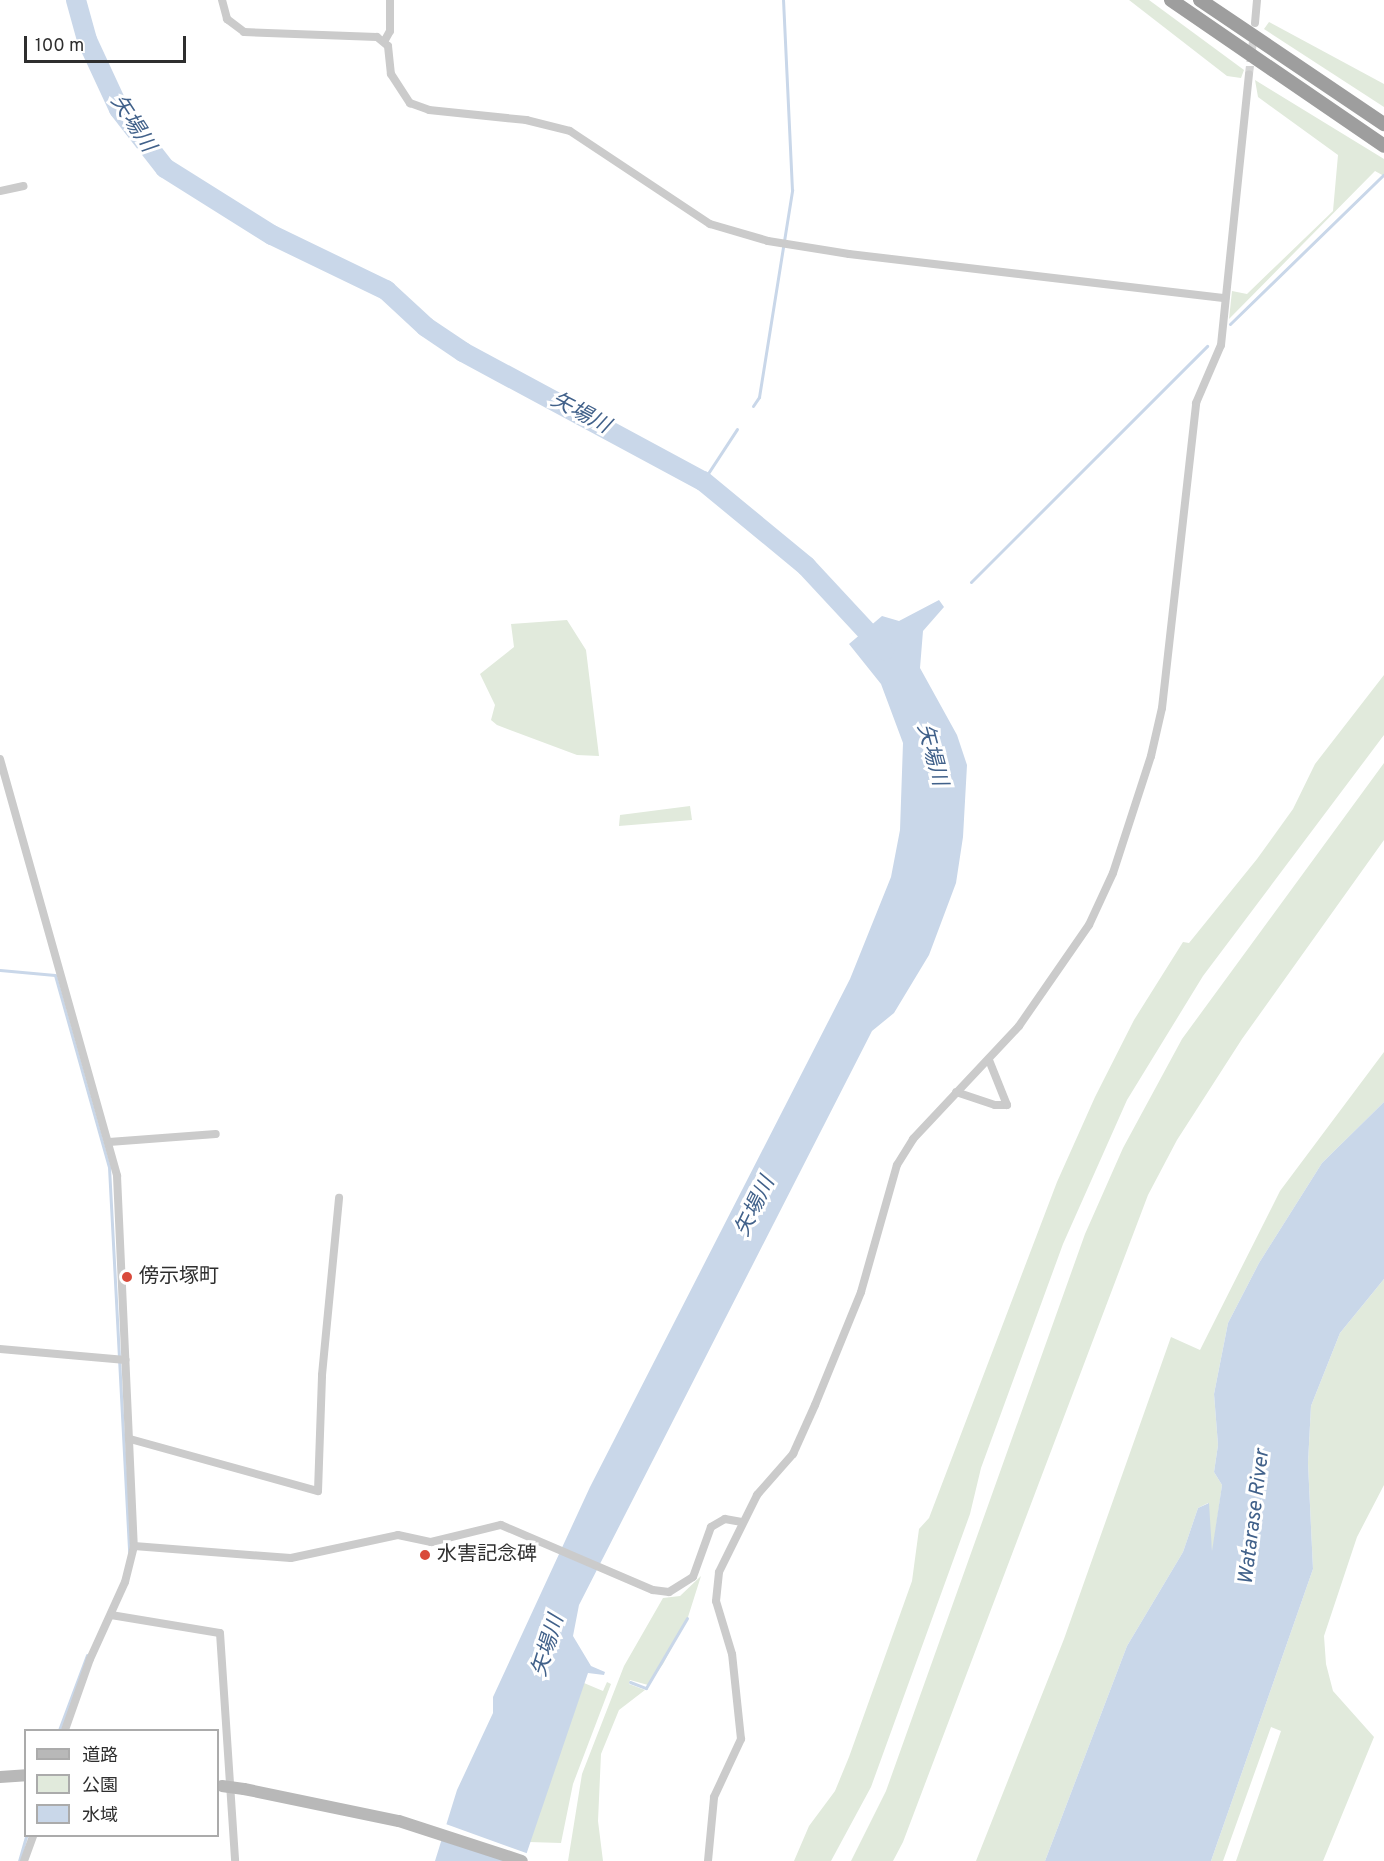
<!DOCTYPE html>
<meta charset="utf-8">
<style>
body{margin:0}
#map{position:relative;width:1384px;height:1861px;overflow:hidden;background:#fff;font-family:Overpass,"Noto Sans JP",sans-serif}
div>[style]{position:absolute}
.green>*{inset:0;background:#e1eadc}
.water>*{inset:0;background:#c9d7e9}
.pier>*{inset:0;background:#fff}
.stream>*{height:3px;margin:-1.5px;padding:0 1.5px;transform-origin:1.5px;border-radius:1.5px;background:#c9d7e9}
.river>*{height:20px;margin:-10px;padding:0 10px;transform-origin:10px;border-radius:10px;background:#c9d7e9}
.minor-tunnel>*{height:8px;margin-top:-4px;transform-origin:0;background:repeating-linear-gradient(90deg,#d5d5d5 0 8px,transparent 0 12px)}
.minor>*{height:8px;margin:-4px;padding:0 4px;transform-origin:4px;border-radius:4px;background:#cbcbcb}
.secondary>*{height:12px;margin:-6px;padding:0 6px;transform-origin:6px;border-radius:6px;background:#b8b8b8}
.trunk>*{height:14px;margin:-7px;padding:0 7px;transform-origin:7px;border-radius:7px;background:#9e9e9e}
.secondary-bridge>*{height:12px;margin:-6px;padding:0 6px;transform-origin:6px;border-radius:6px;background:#b8b8b8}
.dots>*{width:16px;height:16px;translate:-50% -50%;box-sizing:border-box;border:3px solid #fff;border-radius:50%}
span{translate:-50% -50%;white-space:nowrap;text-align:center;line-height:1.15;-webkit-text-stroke:6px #fff;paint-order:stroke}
.poi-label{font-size:20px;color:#2e2e2e}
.left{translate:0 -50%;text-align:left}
.water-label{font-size:21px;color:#41618a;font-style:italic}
.legend{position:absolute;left:24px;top:1729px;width:195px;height:108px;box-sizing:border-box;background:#fff;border:2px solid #ababab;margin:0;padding:8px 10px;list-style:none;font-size:18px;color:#2e2e2e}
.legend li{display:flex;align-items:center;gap:12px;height:30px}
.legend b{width:30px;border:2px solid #ababab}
.scale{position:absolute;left:24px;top:36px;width:162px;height:27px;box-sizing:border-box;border:3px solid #2e2e2e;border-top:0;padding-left:8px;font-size:18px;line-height:21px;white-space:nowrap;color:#2e2e2e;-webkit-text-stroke:4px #fff;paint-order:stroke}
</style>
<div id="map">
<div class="green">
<i style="clip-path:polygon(1129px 0,1149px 0,1244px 70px,1241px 78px,1227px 76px)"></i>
<i style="clip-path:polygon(1269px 22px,1384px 84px,1384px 107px,1264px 29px)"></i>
<i style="clip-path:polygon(1255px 80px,1384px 159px,1384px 176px,1375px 171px,1229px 319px,1232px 291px,1247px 294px,1333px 211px,1338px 155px,1258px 97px)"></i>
<i style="clip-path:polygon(567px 620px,586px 650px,599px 756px,577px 755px,497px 725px,491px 720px,495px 705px,480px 674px,514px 647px,511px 624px)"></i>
<i style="clip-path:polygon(1384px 675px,1384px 735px,1203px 976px,1127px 1100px,1063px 1244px,981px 1468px,970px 1514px,871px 1787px,831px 1861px,794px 1861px,809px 1826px,835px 1791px,849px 1757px,912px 1581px,919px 1529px,929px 1518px,1057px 1182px,1095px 1097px,1134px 1020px,1183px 942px,1189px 943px,1257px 859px,1293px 809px,1315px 764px)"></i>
<i style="clip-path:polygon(1384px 763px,1384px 840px,1242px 1039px,1177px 1140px,1148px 1195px,903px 1842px,893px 1861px,851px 1861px,886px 1791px,1085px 1234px,1123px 1148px,1182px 1039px)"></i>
<i style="clip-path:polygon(690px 806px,692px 820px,619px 826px,620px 815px)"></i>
<i style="clip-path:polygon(1384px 1052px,1384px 1102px,1322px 1163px,1259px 1263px,1228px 1323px,1214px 1394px,1218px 1445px,1214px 1472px,1222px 1485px,1212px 1556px,1208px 1503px,1198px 1508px,1183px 1552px,1127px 1646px,1045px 1861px,976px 1861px,1064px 1639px,1171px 1337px,1200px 1350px,1280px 1191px)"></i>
<i style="clip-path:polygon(1384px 1279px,1384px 1485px,1357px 1537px,1324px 1636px,1326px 1664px,1333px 1691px,1374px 1737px,1323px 1861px,1236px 1861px,1281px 1731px,1271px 1727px,1223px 1861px,1211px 1861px,1313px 1569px,1308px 1463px,1311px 1406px,1340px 1333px)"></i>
<i style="clip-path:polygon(701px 1576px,688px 1617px,663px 1664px,648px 1685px,630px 1680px,629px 1684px,645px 1690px,619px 1710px,601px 1754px,598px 1821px,603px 1861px,568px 1861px,582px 1774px,624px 1666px,663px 1598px,680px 1596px)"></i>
<i style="clip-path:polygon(607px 1682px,611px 1684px,573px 1784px,561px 1843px,529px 1842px,584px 1683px,603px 1691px)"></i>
</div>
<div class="water">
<i style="clip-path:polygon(939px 600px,944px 607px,923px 631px,920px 668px,957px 735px,967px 765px,963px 837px,956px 883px,929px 955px,894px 1013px,872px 1031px,579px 1605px,573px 1636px,591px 1666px,605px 1672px,604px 1675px,588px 1673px,524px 1861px,435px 1861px,457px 1790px,493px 1713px,493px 1697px,590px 1487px,850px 979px,891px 877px,900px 830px,903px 743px,881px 684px,849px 644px,882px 616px,899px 621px)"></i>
<i style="clip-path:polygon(1384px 1102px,1384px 1279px,1340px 1333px,1311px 1406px,1308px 1463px,1313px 1569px,1211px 1861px,1045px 1861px,1127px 1646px,1183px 1552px,1198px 1508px,1209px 1503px,1212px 1551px,1222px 1485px,1214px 1472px,1218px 1445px,1214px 1394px,1228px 1323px,1259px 1263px,1322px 1163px)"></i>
</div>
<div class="pier">
<i style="clip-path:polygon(443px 1823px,529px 1854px,527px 1861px,439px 1837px)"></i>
</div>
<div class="stream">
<i style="left:1230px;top:324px;width:214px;rotate:-44.2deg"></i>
<i style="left:753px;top:406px;width:11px;rotate:-56deg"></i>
<i style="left:759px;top:397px;width:210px;rotate:-80.9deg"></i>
<i style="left:792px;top:190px;width:190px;rotate:-92.7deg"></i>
<i style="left:703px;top:481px;width:62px;rotate:-56.8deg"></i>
<i style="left:971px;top:582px;width:334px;rotate:-45deg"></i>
<i style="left:0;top:970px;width:55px;rotate:5.2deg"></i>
<i style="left:55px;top:975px;width:199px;rotate:74.3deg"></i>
<i style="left:109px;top:1167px;width:386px;rotate:87deg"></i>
<i style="left:630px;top:1682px;width:17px;rotate:21deg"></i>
<i style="left:646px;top:1688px;width:81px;rotate:-59.6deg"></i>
<i style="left:59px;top:1730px;width:80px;rotate:-69.5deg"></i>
<i style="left:19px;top:1861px;width:26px;rotate:-74deg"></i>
</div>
<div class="river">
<i style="left:76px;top:0;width:41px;rotate:74.6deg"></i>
<i style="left:87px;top:40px;width:76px;rotate:65.1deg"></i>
<i style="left:119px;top:109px;width:75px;rotate:52.1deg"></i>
<i style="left:165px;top:168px;width:126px;rotate:32.1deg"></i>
<i style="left:272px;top:235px;width:127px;rotate:25.8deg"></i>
<i style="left:386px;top:290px;width:54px;rotate:42.8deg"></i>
<i style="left:426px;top:327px;width:45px;rotate:34deg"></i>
<i style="left:463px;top:352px;width:272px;rotate:28.3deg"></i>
<i style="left:703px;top:481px;width:134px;rotate:39.5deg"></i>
<i style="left:806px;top:566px;width:115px;rotate:47.1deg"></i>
</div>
<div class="minor-tunnel">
<i style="left:1249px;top:74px;width:41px;rotate:-83deg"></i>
</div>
<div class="minor">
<i style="left:222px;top:0;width:20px;rotate:75deg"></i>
<i style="left:227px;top:19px;width:21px;rotate:37deg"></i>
<i style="left:244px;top:32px;width:133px;rotate:2.2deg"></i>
<i style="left:377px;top:37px;width:14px;rotate:39deg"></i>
<i style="left:388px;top:46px;width:28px;rotate:84deg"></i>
<i style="left:391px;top:74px;width:35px;rotate:57deg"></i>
<i style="left:410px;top:103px;width:20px;rotate:20deg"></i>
<i style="left:429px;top:110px;width:98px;rotate:5.9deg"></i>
<i style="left:526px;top:120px;width:45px;rotate:14deg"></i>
<i style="left:570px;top:131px;width:168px;rotate:33.6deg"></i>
<i style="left:710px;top:224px;width:60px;rotate:16.3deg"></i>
<i style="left:768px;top:241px;width:82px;rotate:9.1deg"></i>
<i style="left:849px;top:254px;width:379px;rotate:6.7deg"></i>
<i style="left:1255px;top:23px;width:23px;rotate:-85deg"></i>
<i style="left:385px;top:40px;width:10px;rotate:-61deg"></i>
<i style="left:390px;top:31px;width:31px;rotate:-90deg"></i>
<i style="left:0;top:191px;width:24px;rotate:-12deg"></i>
<i style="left:0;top:759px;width:433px;rotate:74.3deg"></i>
<i style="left:117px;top:1176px;width:370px;rotate:87.4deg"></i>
<i style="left:134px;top:1546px;width:37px;rotate:104deg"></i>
<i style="left:125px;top:1582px;width:85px;rotate:114.4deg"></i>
<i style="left:90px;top:1659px;width:75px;rotate:109.4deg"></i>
<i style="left:956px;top:1092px;width:41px;rotate:18.4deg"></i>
<i style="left:995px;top:1105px;width:12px"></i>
<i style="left:1007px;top:1105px;width:48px;rotate:-111.8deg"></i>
<i style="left:109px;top:1142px;width:107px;rotate:-4.3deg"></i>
<i style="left:0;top:1349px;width:126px;rotate:5deg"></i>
<i style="left:130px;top:1439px;width:195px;rotate:15.5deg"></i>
<i style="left:318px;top:1491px;width:116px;rotate:-88deg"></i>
<i style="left:322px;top:1375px;width:178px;rotate:-84.5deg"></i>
<i style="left:134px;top:1546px;width:157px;rotate:4.4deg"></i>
<i style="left:291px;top:1558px;width:109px;rotate:-12.1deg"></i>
<i style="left:398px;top:1535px;width:34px;rotate:12deg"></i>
<i style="left:431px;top:1542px;width:72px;rotate:-13.7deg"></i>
<i style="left:501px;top:1525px;width:165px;rotate:23.2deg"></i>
<i style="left:653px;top:1590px;width:16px;rotate:7deg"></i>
<i style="left:669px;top:1592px;width:28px;rotate:-32deg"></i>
<i style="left:693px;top:1577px;width:53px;rotate:-70.2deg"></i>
<i style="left:711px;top:1527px;width:16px;rotate:-30deg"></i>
<i style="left:725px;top:1519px;width:17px;rotate:10deg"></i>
<i style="left:111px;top:1615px;width:110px;rotate:9.4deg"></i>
<i style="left:220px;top:1633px;width:228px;rotate:86.2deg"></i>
<i style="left:24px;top:1861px;width:27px;rotate:-70deg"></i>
<i style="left:708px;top:1861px;width:64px;rotate:-84.6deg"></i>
<i style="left:714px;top:1797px;width:64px;rotate:-65deg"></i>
<i style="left:741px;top:1739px;width:85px;rotate:-96deg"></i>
<i style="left:732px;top:1654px;width:55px;rotate:-106.8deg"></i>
<i style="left:716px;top:1601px;width:29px;rotate:-84deg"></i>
<i style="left:719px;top:1572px;width:86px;rotate:-63.7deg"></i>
<i style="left:757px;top:1495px;width:55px;rotate:-48.7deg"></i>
<i style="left:793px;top:1454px;width:54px;rotate:-65.8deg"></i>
<i style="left:815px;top:1405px;width:122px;rotate:-67.8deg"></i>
<i style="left:861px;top:1292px;width:132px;rotate:-74.2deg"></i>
<i style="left:897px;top:1165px;width:31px;rotate:-58deg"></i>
<i style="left:913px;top:1139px;width:155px;rotate:-46.8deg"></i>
<i style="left:1019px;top:1026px;width:123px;rotate:-55.3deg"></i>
<i style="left:1089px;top:925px;width:57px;rotate:-65.2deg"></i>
<i style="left:1113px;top:873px;width:123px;rotate:-72deg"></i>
<i style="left:1151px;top:756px;width:49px;rotate:-77.1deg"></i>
<i style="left:1162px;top:708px;width:307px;rotate:-83.6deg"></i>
<i style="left:1196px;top:403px;width:63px;rotate:-66.7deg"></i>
<i style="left:1221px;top:345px;width:272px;rotate:-84.1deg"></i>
</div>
<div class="secondary">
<i style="left:0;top:1777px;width:26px;rotate:-4deg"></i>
<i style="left:244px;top:1789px;width:158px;rotate:11.7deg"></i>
<i style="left:399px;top:1821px;width:129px;rotate:18deg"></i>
</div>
<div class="trunk">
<i style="left:1171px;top:0;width:258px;rotate:34.4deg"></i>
<i style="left:1200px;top:0;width:222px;rotate:34deg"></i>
</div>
<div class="secondary-bridge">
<i style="left:222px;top:1786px;width:22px;rotate:8deg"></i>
</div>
<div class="dots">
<i style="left:127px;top:1277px;background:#d94a3b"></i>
<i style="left:425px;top:1555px;background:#d94a3b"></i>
</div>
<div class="poi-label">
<span class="left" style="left:139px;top:1277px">傍示塚町</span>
<span class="left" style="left:437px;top:1555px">水害記念碑</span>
</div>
<div class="water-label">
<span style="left:132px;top:124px;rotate:57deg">矢場川</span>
<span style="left:580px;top:414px;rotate:28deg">矢場川</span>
<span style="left:931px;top:755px;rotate:75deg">矢場川</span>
<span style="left:756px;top:1207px;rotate:-64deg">矢場川</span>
<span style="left:1255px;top:1517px;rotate:-83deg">Watarase River</span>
<span style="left:549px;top:1646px;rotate:-73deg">矢場川</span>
</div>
<ul class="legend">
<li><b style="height:8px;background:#b8b8b8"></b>道路</li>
<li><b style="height:16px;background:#e1eadc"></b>公園</li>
<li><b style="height:16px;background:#c9d7e9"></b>水域</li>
</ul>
<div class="scale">100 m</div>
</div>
